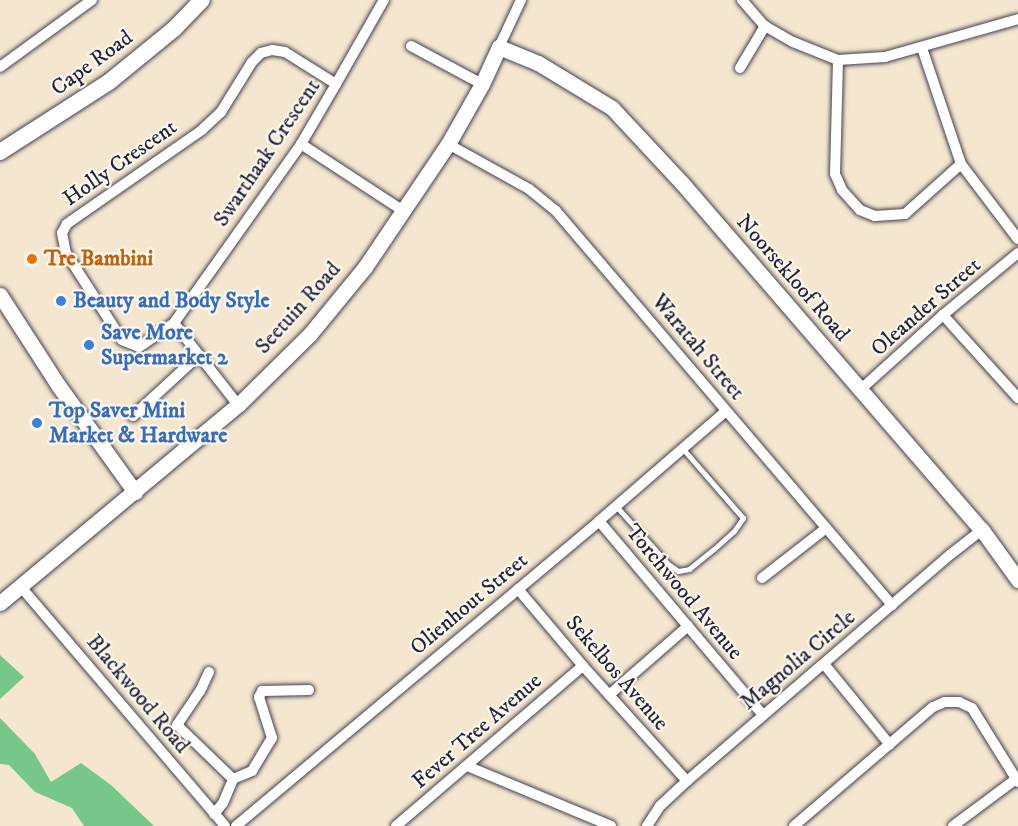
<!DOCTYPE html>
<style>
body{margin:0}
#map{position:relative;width:1018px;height:826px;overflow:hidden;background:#f5e7cf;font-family:"IM FELL DW Pica",serif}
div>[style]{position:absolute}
.green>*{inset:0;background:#76c789}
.roads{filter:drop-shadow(0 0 2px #424051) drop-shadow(0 0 2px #424051)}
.lane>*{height:5px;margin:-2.5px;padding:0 2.5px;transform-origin:2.5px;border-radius:2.5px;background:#fff}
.street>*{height:10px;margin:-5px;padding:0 5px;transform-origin:5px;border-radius:5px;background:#fff}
.secondary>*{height:15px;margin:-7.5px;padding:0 7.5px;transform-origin:7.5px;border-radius:7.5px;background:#fff}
.primary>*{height:16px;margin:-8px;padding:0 8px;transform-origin:8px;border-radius:8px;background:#fff}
.dots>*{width:16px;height:16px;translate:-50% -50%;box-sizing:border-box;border:3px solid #fbf7ec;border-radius:50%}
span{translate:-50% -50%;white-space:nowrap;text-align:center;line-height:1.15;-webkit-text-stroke:4.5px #fbf7ec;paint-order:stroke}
.street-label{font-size:22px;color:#22223b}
.food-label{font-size:22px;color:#c56008;font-weight:700}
.left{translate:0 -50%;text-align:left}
.shop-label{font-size:22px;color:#366cbe;font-weight:700}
</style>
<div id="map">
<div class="green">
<i style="clip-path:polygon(0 655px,24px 677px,0 699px)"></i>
<i style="clip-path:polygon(0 718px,35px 754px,51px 782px,81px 763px,111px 785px,154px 826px,84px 826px,72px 808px,35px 792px,9px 765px,0 764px)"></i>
</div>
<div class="roads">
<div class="lane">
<i style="left:616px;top:506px;width:78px;rotate:48.1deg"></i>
<i style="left:668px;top:564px;width:12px;rotate:35deg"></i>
<i style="left:678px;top:571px;width:11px;rotate:-10deg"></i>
<i style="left:689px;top:569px;width:32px;rotate:-39deg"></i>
<i style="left:714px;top:549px;width:27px;rotate:-42deg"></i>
<i style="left:734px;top:531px;width:16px;rotate:-55deg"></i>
<i style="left:743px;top:518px;width:91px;rotate:-131deg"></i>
</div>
<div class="street">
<i style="left:742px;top:0;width:35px;rotate:49deg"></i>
<i style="left:765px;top:26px;width:32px;rotate:30deg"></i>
<i style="left:793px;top:42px;width:48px;rotate:21.8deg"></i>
<i style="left:838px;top:60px;width:47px;rotate:-3.7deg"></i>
<i style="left:885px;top:57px;width:138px;rotate:-15.9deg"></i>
<i style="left:411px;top:46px;width:81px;rotate:28.2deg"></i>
<i style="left:499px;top:47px;width:52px;rotate:-64.9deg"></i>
<i style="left:922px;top:48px;width:122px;rotate:71.4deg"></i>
<i style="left:961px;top:164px;width:94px;rotate:52.8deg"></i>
<i style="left:838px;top:60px;width:114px;rotate:91.5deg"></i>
<i style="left:835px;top:174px;width:17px;rotate:66deg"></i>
<i style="left:842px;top:190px;width:27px;rotate:48deg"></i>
<i style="left:860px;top:210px;width:16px;rotate:22deg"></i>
<i style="left:875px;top:216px;width:30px;rotate:-4deg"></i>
<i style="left:905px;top:214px;width:75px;rotate:-41.8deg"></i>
<i style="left:0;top:67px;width:114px;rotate:-36.1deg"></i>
<i style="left:740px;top:68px;width:49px;rotate:-59.2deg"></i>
<i style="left:336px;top:84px;width:60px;rotate:-147.9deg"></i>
<i style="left:285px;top:52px;width:13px;rotate:-171deg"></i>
<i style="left:272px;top:50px;width:11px;rotate:165deg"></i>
<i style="left:261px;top:53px;width:13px;rotate:135deg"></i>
<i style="left:252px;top:62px;width:59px;rotate:121.8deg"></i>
<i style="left:221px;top:112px;width:26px;rotate:137deg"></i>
<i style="left:202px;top:130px;width:165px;rotate:145.2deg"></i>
<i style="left:67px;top:224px;width:10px;rotate:119deg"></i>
<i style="left:62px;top:233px;width:20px;rotate:79deg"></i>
<i style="left:66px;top:253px;width:103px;rotate:57.2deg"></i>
<i style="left:122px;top:340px;width:18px;rotate:22deg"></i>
<i style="left:139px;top:347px;width:42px;rotate:-34.4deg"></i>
<i style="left:174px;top:323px;width:219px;rotate:-54.6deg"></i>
<i style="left:301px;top:144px;width:69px;rotate:-59.7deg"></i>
<i style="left:336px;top:84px;width:97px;rotate:-60.3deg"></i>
<i style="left:301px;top:144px;width:121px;rotate:33.2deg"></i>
<i style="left:448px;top:144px;width:93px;rotate:29.1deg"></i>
<i style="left:529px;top:189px;width:35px;rotate:39deg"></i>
<i style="left:556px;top:211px;width:518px;rotate:49.54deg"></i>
<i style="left:943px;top:315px;width:112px;rotate:47.9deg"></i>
<i style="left:174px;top:323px;width:104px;rotate:52deg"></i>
<i style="left:860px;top:390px;width:112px;rotate:-42.1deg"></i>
<i style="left:943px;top:315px;width:97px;rotate:-39.6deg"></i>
<i style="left:133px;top:416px;width:90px;rotate:-42.7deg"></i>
<i style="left:599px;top:521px;width:254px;rotate:49.8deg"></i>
<i style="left:762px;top:578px;width:80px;rotate:-37.9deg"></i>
<i style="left:21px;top:587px;width:314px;rotate:49.5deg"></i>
<i style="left:518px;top:589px;width:101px;rotate:49.8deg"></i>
<i style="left:583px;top:666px;width:155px;rotate:47.9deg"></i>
<i style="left:824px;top:664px;width:104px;rotate:50.8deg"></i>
<i style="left:209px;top:672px;width:21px;rotate:115deg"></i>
<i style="left:200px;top:691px;width:41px;rotate:124.1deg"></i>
<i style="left:177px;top:725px;width:78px;rotate:44deg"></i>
<i style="left:233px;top:779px;width:21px;rotate:-23deg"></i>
<i style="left:252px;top:771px;width:39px;rotate:-59deg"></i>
<i style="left:272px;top:738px;width:43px;rotate:-107.6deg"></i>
<i style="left:259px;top:697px;width:7px;rotate:-63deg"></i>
<i style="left:262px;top:691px;width:47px;rotate:-1.2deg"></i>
<i style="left:609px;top:695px;width:105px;rotate:-41.1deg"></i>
<i style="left:467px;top:766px;width:156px;rotate:22.6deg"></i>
<i style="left:214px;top:814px;width:14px;rotate:-51deg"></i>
<i style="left:223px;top:803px;width:26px;rotate:-67deg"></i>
<i style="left:236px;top:826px;width:474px;rotate:-40deg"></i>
<i style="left:599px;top:521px;width:168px;rotate:-40.9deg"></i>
<i style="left:396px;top:826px;width:246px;rotate:-40.6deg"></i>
<i style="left:647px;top:826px;width:24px;rotate:-57deg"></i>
<i style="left:660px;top:806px;width:37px;rotate:-43deg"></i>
<i style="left:687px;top:781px;width:348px;rotate:-40.7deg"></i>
<i style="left:951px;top:554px;width:39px;rotate:-38deg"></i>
<i style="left:794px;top:826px;width:183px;rotate:-40.6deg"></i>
<i style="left:933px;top:707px;width:13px;rotate:-23deg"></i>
<i style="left:945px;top:702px;width:14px"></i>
<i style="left:959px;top:702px;width:14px;rotate:25deg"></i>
<i style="left:972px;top:708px;width:87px;rotate:58.1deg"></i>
<i style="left:953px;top:826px;width:79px;rotate:-36.7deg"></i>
</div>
<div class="secondary">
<i style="left:0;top:295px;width:107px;rotate:57.2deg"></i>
<i style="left:58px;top:385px;width:132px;rotate:54.3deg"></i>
<i style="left:0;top:603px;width:310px;rotate:-39.8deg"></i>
<i style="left:238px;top:405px;width:101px;rotate:-44.6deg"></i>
<i style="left:310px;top:334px;width:87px;rotate:-50.6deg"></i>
<i style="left:365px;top:267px;width:148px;rotate:-56deg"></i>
<i style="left:448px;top:144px;width:69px;rotate:-60.5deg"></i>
<i style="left:482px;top:84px;width:41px;rotate:-65.3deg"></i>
<i style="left:499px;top:47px;width:42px;rotate:22.3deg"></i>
<i style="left:538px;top:63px;width:87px;rotate:31.3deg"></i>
<i style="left:612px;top:108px;width:103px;rotate:47deg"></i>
<i style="left:682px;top:183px;width:459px;rotate:49.2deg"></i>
<i style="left:982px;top:530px;width:62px;rotate:54.2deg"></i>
</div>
<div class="primary">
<i style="left:0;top:152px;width:130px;rotate:-32.7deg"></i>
<i style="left:109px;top:82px;width:84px;rotate:-39.2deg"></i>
<i style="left:174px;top:29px;width:40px;rotate:-46deg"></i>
</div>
</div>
<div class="dots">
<i style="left:32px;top:259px;background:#e8710a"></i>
<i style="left:61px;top:301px;background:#3f7fe0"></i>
<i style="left:89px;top:345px;background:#3f7fe0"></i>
<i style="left:37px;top:423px;background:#3f7fe0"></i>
</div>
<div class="street-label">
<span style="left:92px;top:63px;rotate:-36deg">Cape Road</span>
<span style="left:267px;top:153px;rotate:-56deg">Swarthaak Crescent</span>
<span style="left:120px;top:163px;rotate:-35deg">Holly Crescent</span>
<span style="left:793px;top:278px;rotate:49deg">Noorsekloof Road</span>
<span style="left:926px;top:307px;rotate:-41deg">Oleander Street</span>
<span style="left:298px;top:308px;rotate:-48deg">Seetuin Road</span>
<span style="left:698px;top:347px;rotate:50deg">Waratah Street</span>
<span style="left:684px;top:592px;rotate:50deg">Torchwood Avenue</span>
<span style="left:469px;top:604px;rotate:-40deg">Olienhout Street</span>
<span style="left:798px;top:660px;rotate:-40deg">Magnolia Circle</span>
<span style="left:617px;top:673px;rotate:49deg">Sekelbos Avenue</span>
<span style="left:138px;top:694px;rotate:50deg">Blackwood Road</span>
<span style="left:477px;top:731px;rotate:-41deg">Fever Tree Avenue</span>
</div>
<div class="food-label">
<span class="left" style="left:44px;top:259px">Tre Bambini</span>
</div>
<div class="shop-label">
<span class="left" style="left:73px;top:301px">Beauty and Body Style</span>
<span class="left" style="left:101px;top:345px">Save More<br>Supermarket 2</span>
<span class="left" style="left:49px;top:423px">Top Saver Mini<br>Market &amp; Hardware</span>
</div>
</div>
